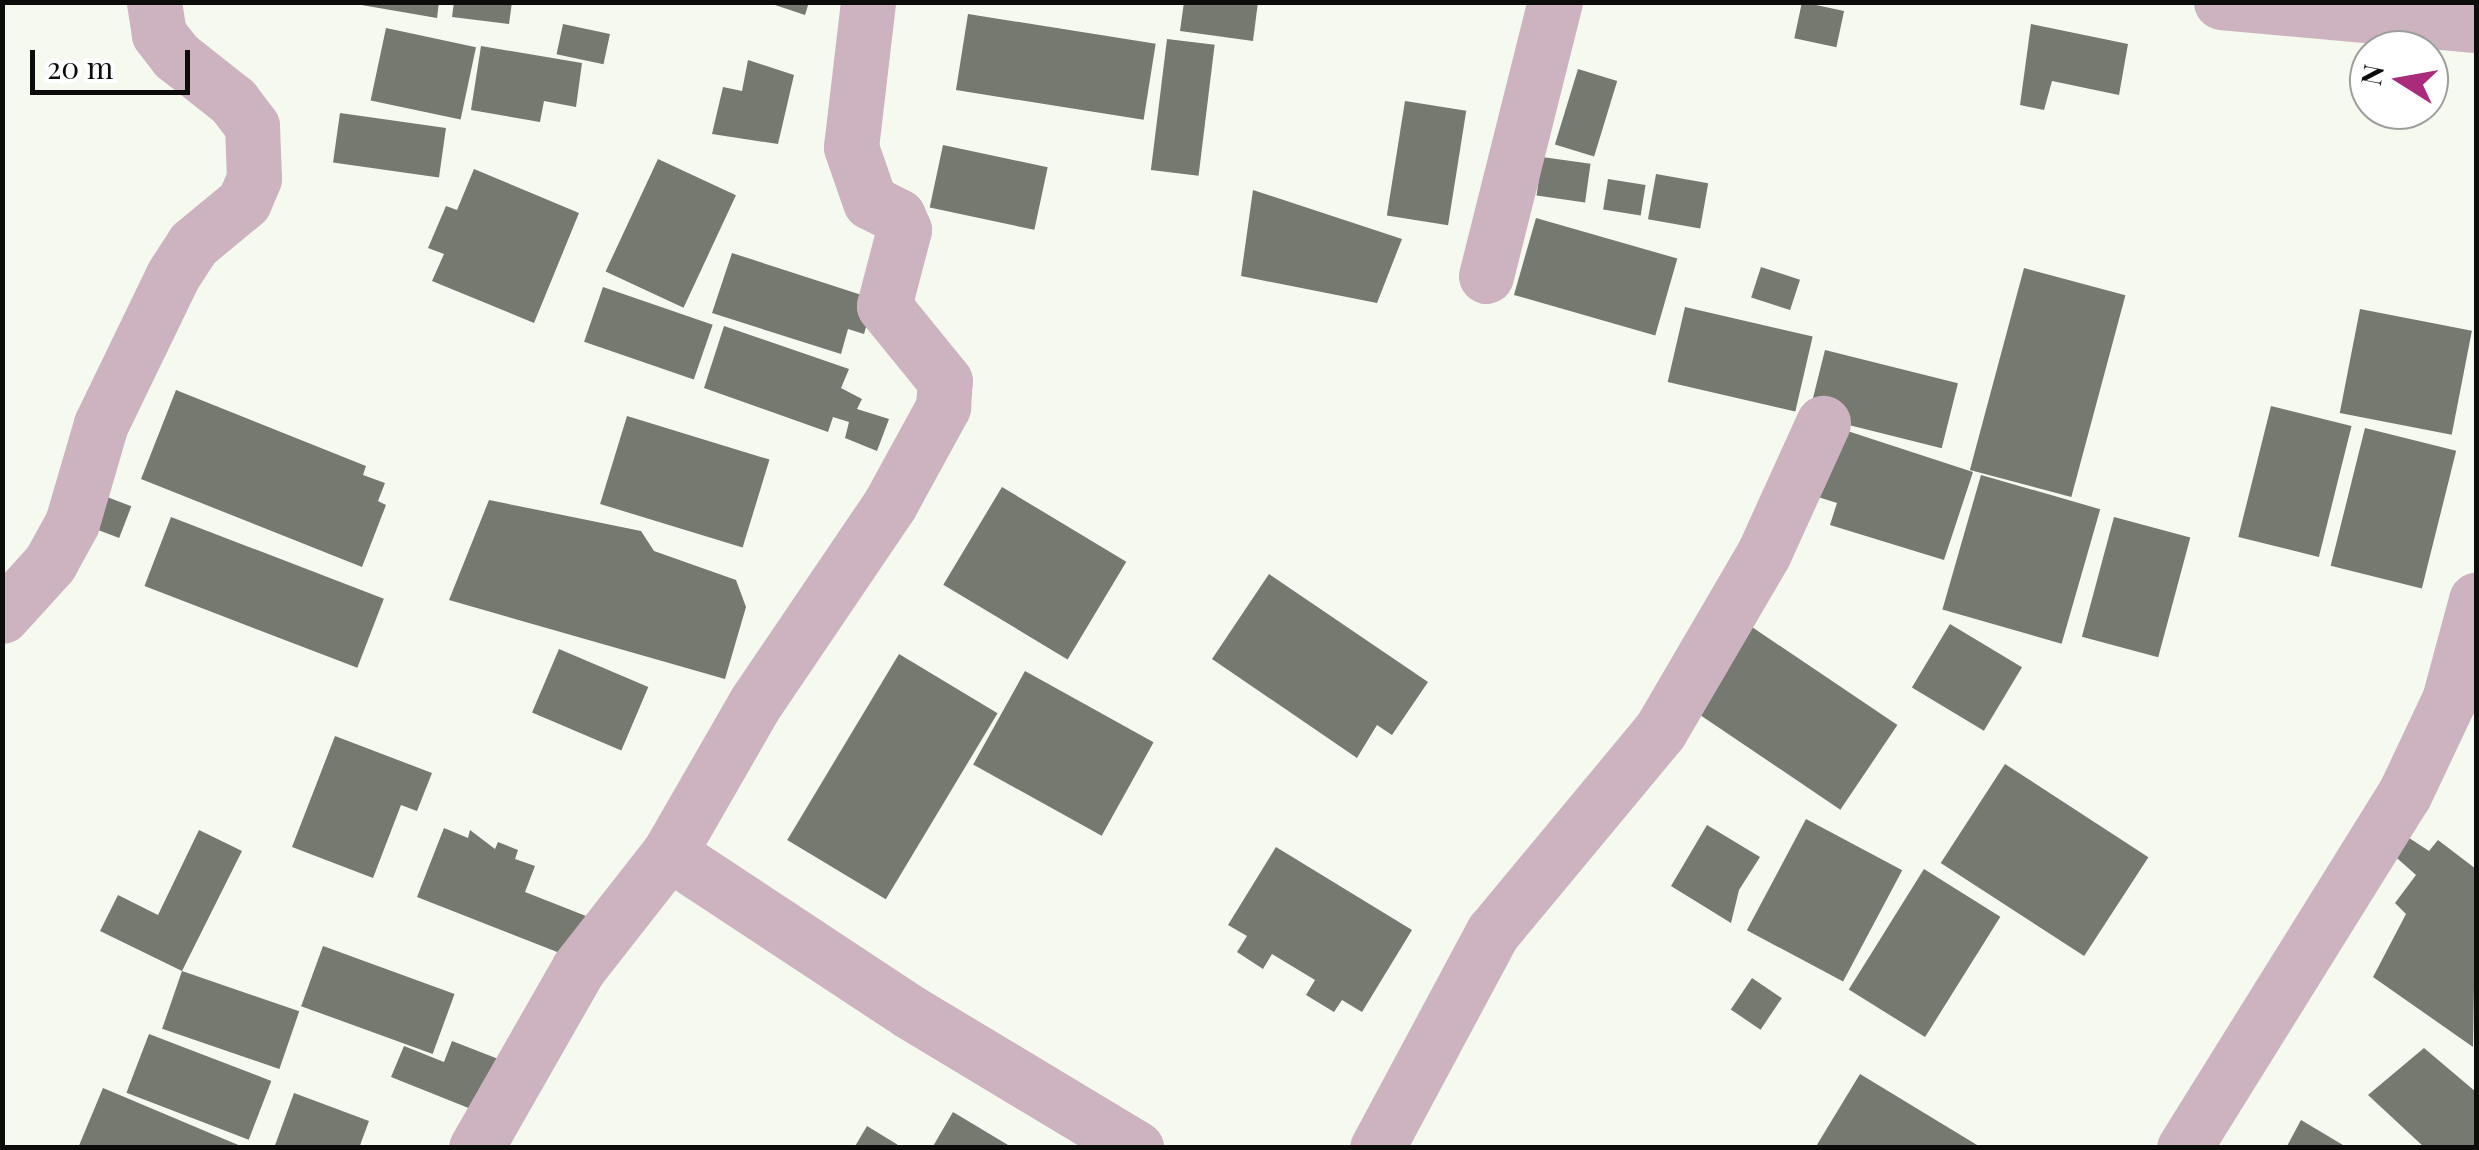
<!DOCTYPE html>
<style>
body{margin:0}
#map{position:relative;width:2479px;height:1150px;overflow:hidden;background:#f5f9ee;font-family:"Playfair Display",serif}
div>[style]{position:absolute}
.building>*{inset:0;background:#75796f;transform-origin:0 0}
.street>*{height:55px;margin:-27.5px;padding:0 27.5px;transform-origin:27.5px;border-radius:27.5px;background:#cdb2bf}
span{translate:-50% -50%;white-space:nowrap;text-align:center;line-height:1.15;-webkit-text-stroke:8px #fff;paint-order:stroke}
.frame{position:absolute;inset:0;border:5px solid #0c0d0a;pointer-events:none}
.north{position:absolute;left:2349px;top:30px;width:100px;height:100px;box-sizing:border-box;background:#fff;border:2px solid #9e9e9d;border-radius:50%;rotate:281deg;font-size:28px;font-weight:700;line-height:40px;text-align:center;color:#0c0d0a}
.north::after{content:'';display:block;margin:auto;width:35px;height:45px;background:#aa2b7b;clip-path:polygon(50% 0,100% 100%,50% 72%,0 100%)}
.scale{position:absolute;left:30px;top:50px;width:160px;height:45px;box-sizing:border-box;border:5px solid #0c0d0a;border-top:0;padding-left:12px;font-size:30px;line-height:35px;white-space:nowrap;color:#0c0d0a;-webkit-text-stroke:8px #fff;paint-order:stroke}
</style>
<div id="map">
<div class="building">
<i style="clip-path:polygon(344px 2px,439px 2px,437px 18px)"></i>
<i style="clip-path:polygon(454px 2px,512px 2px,509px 24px,452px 17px)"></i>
<i style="clip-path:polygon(766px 2px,809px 2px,805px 15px)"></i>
<i style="clip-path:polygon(1184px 2px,1258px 2px,1253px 41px,1180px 31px)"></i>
<i style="left:1802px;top:2px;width:43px;height:37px;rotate:12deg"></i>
<i style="left:968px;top:14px;width:190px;height:77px;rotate:9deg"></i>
<i style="left:563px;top:24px;width:48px;height:31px;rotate:12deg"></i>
<i style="clip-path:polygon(2031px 24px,2128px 44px,2119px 95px,2052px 81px,2044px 110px,2020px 105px)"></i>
<i style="left:386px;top:28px;width:92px;height:74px;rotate:12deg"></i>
<i style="left:1167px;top:39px;width:48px;height:132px;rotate:7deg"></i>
<i style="clip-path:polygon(481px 46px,582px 63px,576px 107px,544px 101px,540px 122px,471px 110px)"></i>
<i style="clip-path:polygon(748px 60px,794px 75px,778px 144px,712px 134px,723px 87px,742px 91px)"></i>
<i style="left:1578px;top:69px;width:41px;height:79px;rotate:17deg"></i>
<i style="left:1405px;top:101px;width:62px;height:116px;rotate:9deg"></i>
<i style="left:340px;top:113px;width:107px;height:50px;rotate:8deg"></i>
<i style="left:943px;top:145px;width:107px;height:64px;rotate:12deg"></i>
<i style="left:1542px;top:157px;width:49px;height:39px;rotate:8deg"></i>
<i style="left:658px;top:159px;width:86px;height:124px;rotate:25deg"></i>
<i style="clip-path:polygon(474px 169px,579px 213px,534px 323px,432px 281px,444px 254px,428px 248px,446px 206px,457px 210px)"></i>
<i style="left:1656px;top:174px;width:53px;height:46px;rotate:10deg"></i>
<i style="left:1608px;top:179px;width:38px;height:31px;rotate:9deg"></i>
<i style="clip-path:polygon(1253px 190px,1402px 239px,1377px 303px,1241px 276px)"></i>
<i style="left:1536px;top:218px;width:147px;height:80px;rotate:16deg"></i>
<i style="clip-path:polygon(732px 253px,874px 299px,864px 334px,848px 329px,841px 354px,712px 313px)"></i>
<i style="left:1761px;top:267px;width:41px;height:32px;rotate:18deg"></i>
<i style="left:2024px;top:268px;width:105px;height:209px;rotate:15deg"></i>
<i style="left:603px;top:287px;width:116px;height:58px;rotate:19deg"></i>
<i style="left:1685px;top:307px;width:131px;height:77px;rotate:13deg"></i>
<i style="left:2360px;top:309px;width:114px;height:106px;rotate:11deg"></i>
<i style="clip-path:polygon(724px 326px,849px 369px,841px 388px,862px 399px,857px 409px,889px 419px,877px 451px,845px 438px,849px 422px,833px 417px,828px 432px,704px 388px)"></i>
<i style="left:1825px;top:350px;width:137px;height:67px;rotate:14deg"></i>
<i style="clip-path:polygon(176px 390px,366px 466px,363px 475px,385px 483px,378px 501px,386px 505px,362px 567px,141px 479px)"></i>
<i style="left:2271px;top:406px;width:83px;height:135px;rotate:14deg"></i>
<i style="left:627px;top:416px;width:149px;height:92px;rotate:17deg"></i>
<i style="clip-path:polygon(1823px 423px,1973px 472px,1944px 560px,1830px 525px,1837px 503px,1802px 492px)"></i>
<i style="left:2365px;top:428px;width:94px;height:142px;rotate:14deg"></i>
<i style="left:1981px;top:475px;width:124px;height:140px;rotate:16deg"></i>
<i style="left:1002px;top:487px;width:145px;height:114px;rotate:31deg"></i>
<i style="left:94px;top:492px;width:40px;height:34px;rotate:21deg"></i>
<i style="clip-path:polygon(489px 500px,641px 531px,654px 551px,736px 580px,746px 607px,725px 679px,449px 600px)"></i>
<i style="left:171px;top:517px;width:228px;height:74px;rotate:21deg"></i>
<i style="left:2114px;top:517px;width:79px;height:124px;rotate:15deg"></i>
<i style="clip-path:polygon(1269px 574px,1428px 682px,1392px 735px,1377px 725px,1357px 758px,1212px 659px)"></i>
<i style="left:1950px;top:624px;width:84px;height:74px;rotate:31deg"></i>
<i style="left:1749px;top:625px;width:179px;height:102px;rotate:34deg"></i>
<i style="left:559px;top:649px;width:97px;height:69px;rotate:23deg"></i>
<i style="left:899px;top:654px;width:115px;height:217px;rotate:31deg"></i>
<i style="left:1025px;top:671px;width:147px;height:107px;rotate:29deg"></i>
<i style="clip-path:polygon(335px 736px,432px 773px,417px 811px,401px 805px,373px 878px,292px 847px)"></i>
<i style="left:2005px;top:764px;width:171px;height:118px;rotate:33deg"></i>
<i style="left:1806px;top:819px;width:109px;height:126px;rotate:28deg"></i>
<i style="clip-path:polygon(1707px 825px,1760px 857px,1739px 890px,1731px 923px,1671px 886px)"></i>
<i style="clip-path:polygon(444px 828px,468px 838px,470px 830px,495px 849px,498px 842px,518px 850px,515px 859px,535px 866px,525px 892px,586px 916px,570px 957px,417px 897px)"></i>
<i style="clip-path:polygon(199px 830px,242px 851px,182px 971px,100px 931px,118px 895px,158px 915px)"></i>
<i style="clip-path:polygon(2400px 832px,2429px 851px,2438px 840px,2476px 869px,2473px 1047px,2373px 977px,2406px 914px,2395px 903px,2416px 875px,2389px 851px)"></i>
<i style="clip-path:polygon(1276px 847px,1412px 930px,1362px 1012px,1342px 1000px,1334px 1012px,1306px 995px,1315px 980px,1272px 954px,1263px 969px,1237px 952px,1247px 936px,1228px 925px)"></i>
<i style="left:1924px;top:869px;width:90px;height:142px;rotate:32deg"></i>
<i style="left:323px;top:946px;width:140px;height:64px;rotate:20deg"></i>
<i style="left:182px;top:971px;width:124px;height:61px;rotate:19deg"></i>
<i style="left:1752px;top:978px;width:36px;height:38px;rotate:34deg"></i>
<i style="left:149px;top:1034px;width:131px;height:63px;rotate:21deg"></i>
<i style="clip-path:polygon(452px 1041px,501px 1060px,481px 1113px,391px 1077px,404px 1046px,444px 1062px)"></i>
<i style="clip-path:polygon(2424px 1048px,2476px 1092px,2476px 1148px,2425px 1148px,2368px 1095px)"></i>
<i style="clip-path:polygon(1860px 1074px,1982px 1148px,1815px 1148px)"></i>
<i style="clip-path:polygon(103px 1088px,243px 1147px,243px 1148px,78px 1148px)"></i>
<i style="clip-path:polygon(294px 1093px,369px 1121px,359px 1148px,274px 1148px)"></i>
<i style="clip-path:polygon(953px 1112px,1013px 1148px,932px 1148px)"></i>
<i style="clip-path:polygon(2301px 1120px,2348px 1148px,2286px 1148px)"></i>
<i style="clip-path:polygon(867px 1126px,903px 1148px,854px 1148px)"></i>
</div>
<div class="street">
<i style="left:2221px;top:2px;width:256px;rotate:5.2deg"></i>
<i style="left:1486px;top:276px;width:283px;rotate:-75.9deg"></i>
<i style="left:2px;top:616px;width:72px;rotate:-47.8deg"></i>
<i style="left:50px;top:563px;width:46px;rotate:-61.2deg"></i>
<i style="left:72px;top:523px;width:103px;rotate:-73.7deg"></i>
<i style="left:101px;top:424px;width:165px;rotate:-64.2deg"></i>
<i style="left:173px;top:275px;width:37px;rotate:-57deg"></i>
<i style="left:193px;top:244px;width:66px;rotate:-39.5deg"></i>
<i style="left:244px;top:202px;width:26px;rotate:-67deg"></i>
<i style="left:254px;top:178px;width:52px;rotate:-92.2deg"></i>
<i style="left:252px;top:126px;width:31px;rotate:-127deg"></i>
<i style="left:233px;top:101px;width:73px;rotate:-141.7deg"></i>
<i style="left:176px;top:56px;width:28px;rotate:-128deg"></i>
<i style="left:159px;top:34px;width:32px;rotate:-99deg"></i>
<i style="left:669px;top:853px;width:289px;rotate:33.4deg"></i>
<i style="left:910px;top:1012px;width:264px;rotate:31deg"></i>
<i style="left:476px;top:1148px;width:206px;rotate:-60.3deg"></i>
<i style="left:578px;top:969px;width:147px;rotate:-51.9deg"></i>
<i style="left:669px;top:853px;width:174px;rotate:-60.1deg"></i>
<i style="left:756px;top:702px;width:239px;rotate:-55.9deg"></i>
<i style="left:890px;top:504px;width:111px;rotate:-61.3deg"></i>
<i style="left:943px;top:407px;width:26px;rotate:-86deg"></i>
<i style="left:945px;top:381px;width:97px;rotate:-129.1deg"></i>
<i style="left:884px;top:306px;width:79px;rotate:-75.3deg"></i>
<i style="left:904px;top:230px;width:15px;rotate:-113deg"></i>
<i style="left:898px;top:216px;width:31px;rotate:-153deg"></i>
<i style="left:870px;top:202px;width:58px;rotate:-109.1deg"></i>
<i style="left:851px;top:147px;width:146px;rotate:-83.3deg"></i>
<i style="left:1377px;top:1148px;width:245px;rotate:-61.8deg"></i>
<i style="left:1493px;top:932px;width:261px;rotate:-50.3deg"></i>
<i style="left:1660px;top:731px;width:206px;rotate:-59.7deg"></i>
<i style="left:1764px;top:553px;width:143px;rotate:-65.6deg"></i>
<i style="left:2184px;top:1148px;width:416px;rotate:-58.1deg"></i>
<i style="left:2404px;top:795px;width:105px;rotate:-64.7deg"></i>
<i style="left:2449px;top:700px;width:104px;rotate:-74.9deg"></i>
</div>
<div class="frame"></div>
<div class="north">N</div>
<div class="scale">20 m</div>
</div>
